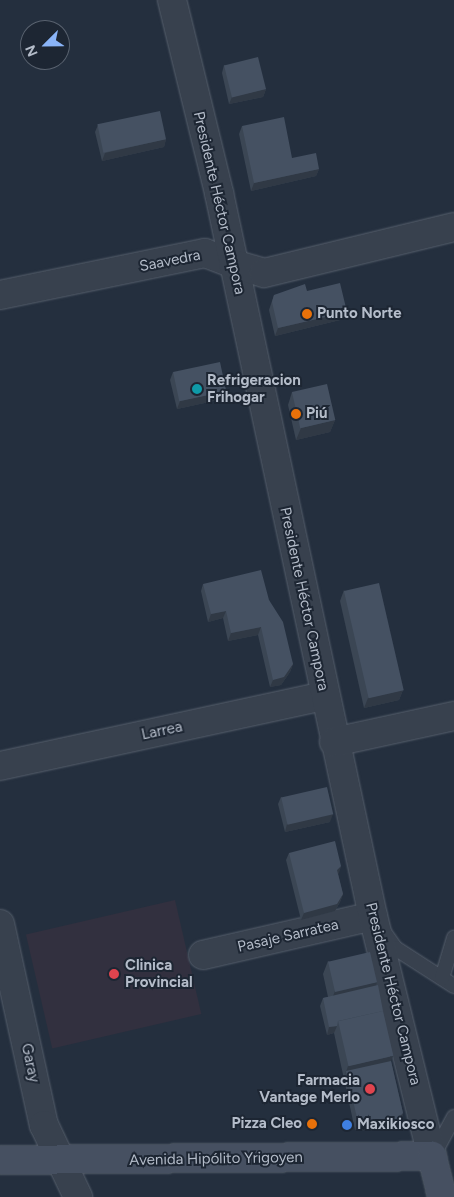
<!DOCTYPE html>
<meta charset="utf-8">
<style>
body{margin:0}
#map{position:relative;width:454px;height:1197px;overflow:hidden;background:#242f3e;font-family:Figtree,sans-serif}
div>[style]{position:absolute}
.medical>*{inset:0;background:#32303f;transform-origin:0 0}
.roads{filter:drop-shadow(0 0 1px #565f6c) drop-shadow(0 0 1px #565f6c)}
.service>*{height:14px;margin:-7px;padding:0 7px;transform-origin:7px;border-radius:7px;background:#38414e}
.minor>*{height:28px;margin:-14px;padding:0 14px;transform-origin:14px;border-radius:14px;background:#38414e}
.tertiary>*{height:28px;margin:-14px;padding:0 14px;transform-origin:14px;border-radius:14px;background:#38414e}
.secondary>*{height:28px;margin:-14px;padding:0 14px;transform-origin:14px;border-radius:14px;background:#465061}
.wall>*{inset:0;background:#3b4654}
.shaded-wall>*{inset:0;background:#303945}
.building>*{inset:0;background:#455162;transform-origin:0 0}
.dots>*{width:14px;height:14px;translate:-50% -50%;box-sizing:border-box;border:2px solid #1d2633;border-radius:50%}
span{translate:-50% -50%;white-space:nowrap;text-align:center;line-height:1.15;-webkit-text-stroke:4px #1d2633;paint-order:stroke}
.street-label{font-size:15px;color:#b4bcc9}
.poi-label{font-size:15px;color:#b4bcc9;font-weight:700}
.left{translate:0 -50%;text-align:left}
.right{translate:-100% -50%;text-align:right}
.north{position:absolute;left:20px;top:20px;width:50px;height:50px;box-sizing:border-box;background:#1d2633;border:1px solid #59626f;border-radius:50%;rotate:247deg;font-size:14px;font-weight:700;line-height:20px;text-align:center;color:#b4bcc9}
.north::after{content:'';display:block;margin:auto;width:18px;height:22px;background:#8ab4f8;clip-path:polygon(50% 0,100% 100%,50% 72%,0 100%)}
</style>
<div id="map">
<div class="medical">
<i style="left:175px;top:900px;width:117px;height:153px;rotate:77deg"></i>
</div>
<div class="roads">
<div class="service">
<i style="left:384px;top:932px;width:19px;rotate:55deg"></i>
<i style="left:395px;top:948px;width:70px;rotate:32.8deg"></i>
<i style="left:442px;top:978px;width:42px;rotate:-73.3deg"></i>
<i style="left:434px;top:1154px;width:42px;rotate:-61.6deg"></i>
</div>
<div class="minor">
<i style="left:0;top:295px;width:209px;rotate:-11.6deg"></i>
<i style="left:205px;top:253px;width:30px;rotate:21deg"></i>
<i style="left:0;top:766px;width:332px;rotate:-12.2deg"></i>
<i style="left:0;top:924px;width:206px;rotate:77.7deg"></i>
<i style="left:44px;top:1125px;width:80px;rotate:64.7deg"></i>
<i style="left:203px;top:955px;width:174px;rotate:-12.9deg"></i>
</div>
<div class="tertiary">
<i style="left:172px;top:0;width:199px;rotate:76.3deg"></i>
<i style="left:219px;top:193px;width:739px;rotate:77.98deg"></i>
<i style="left:373px;top:916px;width:247px;rotate:76.2deg"></i>
<i style="left:233px;top:264px;width:32px;rotate:16deg"></i>
<i style="left:264px;top:273px;width:195px;rotate:-13.6deg"></i>
<i style="left:334px;top:742px;width:123px;rotate:-12.2deg"></i>
</div>
<div class="secondary">
<i style="left:0;top:1160px;width:432px;rotate:-0.5deg"></i>
<i style="left:432px;top:1156px;width:42px;rotate:76.3deg"></i>
</div>
</div>
<div class="wall">
<i style="clip-path:polygon(224px 65px,266px 89px,263px 97px,229px 104px,222px 73px)"></i>
<i style="clip-path:polygon(98px 125px,166px 139px,164px 147px,102px 161px,95px 132px)"></i>
<i style="clip-path:polygon(242px 126px,292px 158px,319px 169px,316px 176px,251px 191px,239px 134px)"></i>
<i style="clip-path:polygon(307px 291px,344px 319px,275px 336px,269px 310px,274px 295px)"></i>
<i style="clip-path:polygon(173px 372px,223px 399px,177px 409px,170px 380px)"></i>
<i style="clip-path:polygon(292px 392px,335px 420px,330px 432px,296px 440px,288px 405px)"></i>
<i style="clip-path:polygon(203px 584px,269px 600px,293px 664px,290px 672px,281px 685px,270px 687px,258px 635px,228px 641px,223px 618px,208px 622px,201px 591px)"></i>
<i style="clip-path:polygon(344px 590px,403px 690px,399px 700px,364px 708px,340px 601px)"></i>
<i style="clip-path:polygon(281px 797px,330px 822px,285px 832px,278px 804px)"></i>
<i style="clip-path:polygon(289px 853px,341px 866px,338px 874px,343px 894px,340px 902px,335px 911px,301px 920px,286px 860px)"></i>
<i style="clip-path:polygon(328px 961px,376px 986px,391px 1061px,403px 1113px,401px 1121px,391px 1131px,355px 1130px,334px 1033px,327px 1035px,320px 1006px,323px 998px,328px 997px,323px 974px)"></i>
</div>
<div class="shaded-wall">
<i style="clip-path:polygon(266px 89px,263px 97px,229px 104px,232px 97px)"></i>
<i style="clip-path:polygon(166px 139px,164px 147px,102px 161px,105px 153px)"></i>
<i style="clip-path:polygon(319px 169px,316px 176px,251px 191px,254px 183px)"></i>
<i style="clip-path:polygon(347px 312px,344px 319px,275px 336px,278px 328px)"></i>
<i style="clip-path:polygon(226px 391px,223px 399px,177px 409px,180px 401px)"></i>
<i style="clip-path:polygon(335px 420px,330px 432px,296px 440px,301px 428px)"></i>
<i style="clip-path:polygon(226px 611px,223px 618px,208px 622px,211px 614px)"></i>
<i style="clip-path:polygon(261px 627px,258px 635px,228px 641px,231px 633px)"></i>
<i style="clip-path:polygon(293px 664px,290px 672px,281px 685px,270px 687px,273px 680px)"></i>
<i style="clip-path:polygon(403px 690px,399px 700px,364px 708px,368px 698px)"></i>
<i style="clip-path:polygon(333px 814px,330px 822px,285px 832px,287px 824px)"></i>
<i style="clip-path:polygon(341px 866px,339px 873px,334px 878px,337px 870px)"></i>
<i style="clip-path:polygon(343px 894px,340px 902px,335px 911px,301px 920px,304px 913px)"></i>
<i style="clip-path:polygon(377px 982px,373px 995px,330px 1004px,335px 991px)"></i>
<i style="clip-path:polygon(337px 1026px,334px 1033px,327px 1035px,329px 1027px)"></i>
<i style="clip-path:polygon(393px 1056px,388px 1069px,346px 1071px,344px 1078px,348px 1066px)"></i>
<i style="clip-path:polygon(403px 1113px,401px 1121px,391px 1131px,355px 1130px,358px 1122px)"></i>
</div>
<div class="building">
<i style="left:258px;top:57px;width:33px;height:35px;rotate:76deg"></i>
<i style="left:160px;top:111px;width:29px;height:64px;rotate:78deg"></i>
<i style="clip-path:polygon(284px 117px,292px 158px,316px 153px,319px 169px,254px 183px,242px 126px)"></i>
<i style="clip-path:polygon(340px 283px,347px 312px,278px 328px,272px 302px,274px 295px,305px 284px,307px 291px)"></i>
<i style="left:220px;top:362px;width:30px;height:48px;rotate:78deg"></i>
<i style="left:327px;top:384px;width:37px;height:36px;rotate:77deg"></i>
<i style="clip-path:polygon(261px 570px,269px 600px,283px 622px,293px 664px,284px 677px,273px 680px,261px 627px,231px 633px,226px 611px,211px 614px,203px 584px)"></i>
<i style="left:379px;top:583px;width:110px;height:36px;rotate:77deg"></i>
<i style="left:327px;top:787px;width:28px;height:47px;rotate:77deg"></i>
<i style="clip-path:polygon(335px 841px,341px 866px,337px 870px,343px 894px,337px 904px,304px 913px,289px 853px)"></i>
<i style="left:370px;top:952px;width:31px;height:43px;rotate:77deg"></i>
<i style="clip-path:polygon(378px 985px,383px 1011px,338px 1021px,337px 1026px,329px 1027px,323px 998px)"></i>
<i style="left:383px;top:1011px;width:46px;height:46px;rotate:77deg"></i>
<i style="clip-path:polygon(391px 1061px,403px 1113px,394px 1123px,358px 1122px,346px 1071px)"></i>
</div>
<div class="dots">
<i style="left:307px;top:314px;background:#e8710a"></i>
<i style="left:197px;top:389px;background:#0f9aa8"></i>
<i style="left:296px;top:414px;background:#e8710a"></i>
<i style="left:114px;top:974px;background:#e0444e"></i>
<i style="left:370px;top:1089px;background:#e0444e"></i>
<i style="left:312px;top:1124px;background:#e8710a"></i>
<i style="left:347px;top:1125px;background:#3f7fe0"></i>
</div>
<div class="street-label">
<span style="left:219px;top:203px;rotate:77deg">Presidente Héctor Campora</span>
<span style="left:170px;top:261px;rotate:-11deg">Saavedra</span>
<span style="left:304px;top:599px;rotate:78deg">Presidente Héctor Campora</span>
<span style="left:162px;top:731px;rotate:-12deg">Larrea</span>
<span style="left:288px;top:936px;rotate:-13deg">Pasaje Sarratea</span>
<span style="left:393px;top:994px;rotate:76deg">Presidente Héctor Campora</span>
<span style="left:30px;top:1063px;rotate:78deg">Garay</span>
<span style="left:216px;top:1159px;rotate:-1deg">Avenida Hipólito Yrigoyen</span>
</div>
<div class="poi-label">
<span class="left" style="left:317px;top:314px">Punto Norte</span>
<span class="left" style="left:207px;top:389px">Refrigeracion<br>Frihogar</span>
<span class="left" style="left:306px;top:414px">Piú</span>
<span class="left" style="left:125px;top:974px">Clinica<br>Provincial</span>
<span class="right" style="left:360px;top:1089px">Farmacia<br>Vantage Merlo</span>
<span class="right" style="left:302px;top:1124px">Pizza Cleo</span>
<span class="left" style="left:357px;top:1125px">Maxikiosco</span>
</div>
<div class="north">N</div>
</div>
